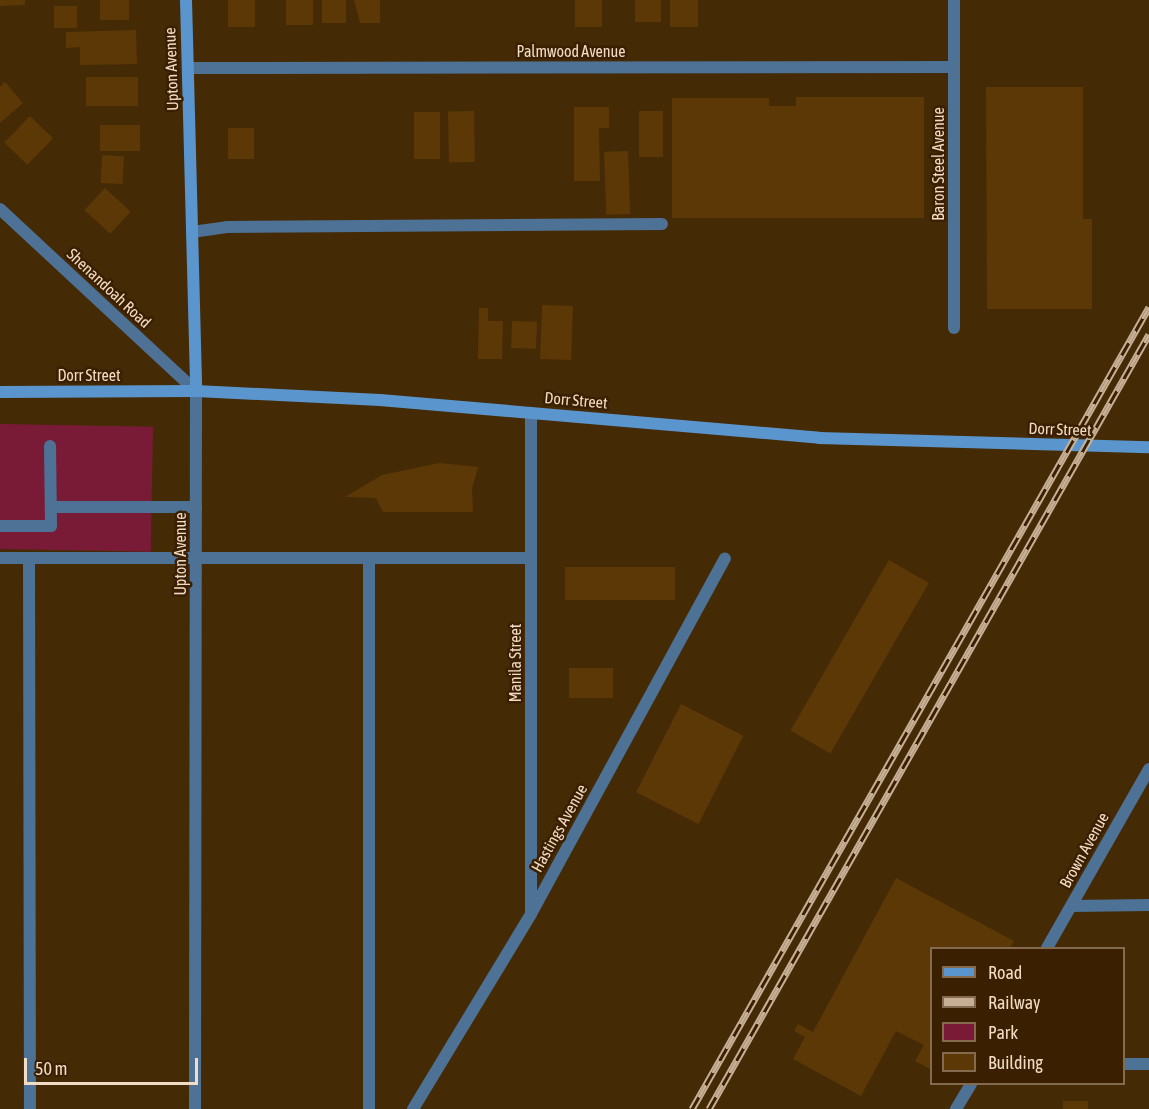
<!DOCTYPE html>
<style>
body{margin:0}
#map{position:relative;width:1149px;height:1109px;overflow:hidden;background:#452a06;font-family:"Asap Condensed",sans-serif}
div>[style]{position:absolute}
.green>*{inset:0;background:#791b37;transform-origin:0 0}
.building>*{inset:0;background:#5c3806;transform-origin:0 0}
.lane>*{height:12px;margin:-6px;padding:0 6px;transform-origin:6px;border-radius:6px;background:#4d7295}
.street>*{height:12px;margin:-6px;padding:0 6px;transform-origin:6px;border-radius:6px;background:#4d7295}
.secondary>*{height:12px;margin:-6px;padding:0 6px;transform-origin:6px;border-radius:6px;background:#5a96cd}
.rail>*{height:7px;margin-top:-3.5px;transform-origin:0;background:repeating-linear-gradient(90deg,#3a1f00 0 14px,#c6af94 0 28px);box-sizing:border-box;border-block:2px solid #c6af94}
span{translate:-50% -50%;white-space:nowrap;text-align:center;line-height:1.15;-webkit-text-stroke:5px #3a1f00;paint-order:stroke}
.street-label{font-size:16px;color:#f2dcc5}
.legend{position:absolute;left:930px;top:947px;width:195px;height:138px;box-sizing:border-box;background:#3a1f00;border:2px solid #846b4f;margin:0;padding:8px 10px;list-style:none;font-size:18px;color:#f2dcc5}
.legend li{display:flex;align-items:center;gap:12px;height:30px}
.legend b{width:30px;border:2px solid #846b4f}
.scale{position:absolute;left:24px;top:1058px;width:174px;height:27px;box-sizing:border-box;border:3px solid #f2dcc5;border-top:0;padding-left:8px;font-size:18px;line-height:21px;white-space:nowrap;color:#f2dcc5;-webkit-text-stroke:4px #3a1f00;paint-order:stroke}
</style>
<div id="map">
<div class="green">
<i style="left:0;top:424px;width:153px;height:125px;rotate:1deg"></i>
</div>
<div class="building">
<i style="clip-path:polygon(0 0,25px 0,25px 5px,0 6px)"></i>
<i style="left:100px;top:0;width:29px;height:20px"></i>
<i style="left:228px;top:0;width:27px;height:27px"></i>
<i style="left:286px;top:0;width:27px;height:25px"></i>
<i style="left:322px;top:0;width:24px;height:23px"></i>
<i style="clip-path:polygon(354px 0,380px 0,380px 23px,360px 23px)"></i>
<i style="left:575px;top:0;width:27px;height:27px"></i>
<i style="left:635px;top:0;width:26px;height:22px"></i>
<i style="left:670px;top:0;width:28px;height:27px"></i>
<i style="left:54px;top:6px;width:23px;height:22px"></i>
<i style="clip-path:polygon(136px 30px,137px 64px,80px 65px,80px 47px,66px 48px,66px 32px)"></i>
<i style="left:138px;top:77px;width:29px;height:52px;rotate:90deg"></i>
<i style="clip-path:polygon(5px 82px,23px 103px,0 123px,0 87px)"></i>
<i style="clip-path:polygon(986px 87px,1083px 87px,1083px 219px,1092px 219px,1092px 309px,987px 309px)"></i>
<i style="clip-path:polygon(796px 97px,924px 97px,924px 218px,672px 218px,672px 98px,769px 98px,769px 106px,796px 106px)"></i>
<i style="clip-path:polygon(574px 107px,609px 107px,609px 128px,599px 128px,600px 181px,574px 181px)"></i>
<i style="left:474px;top:111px;width:51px;height:26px;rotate:89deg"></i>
<i style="left:639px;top:111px;width:24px;height:46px"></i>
<i style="left:414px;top:112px;width:26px;height:47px"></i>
<i style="left:30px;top:116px;width:32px;height:37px;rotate:44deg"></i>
<i style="left:100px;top:125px;width:40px;height:26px"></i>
<i style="left:228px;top:128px;width:26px;height:31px"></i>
<i style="left:628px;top:151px;width:63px;height:24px;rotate:88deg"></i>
<i style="left:102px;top:155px;width:22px;height:28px;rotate:3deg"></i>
<i style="left:105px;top:188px;width:35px;height:30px;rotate:43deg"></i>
<i style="left:542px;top:305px;width:31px;height:54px;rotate:2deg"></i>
<i style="clip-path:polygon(479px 308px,488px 308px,488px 321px,503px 321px,502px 359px,478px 359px)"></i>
<i style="left:512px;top:321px;width:25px;height:27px;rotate:2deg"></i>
<i style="clip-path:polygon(439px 463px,478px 467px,472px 489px,473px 512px,383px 512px,376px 498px,345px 497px,382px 475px)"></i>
<i style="left:889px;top:560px;width:46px;height:197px;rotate:30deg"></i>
<i style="left:565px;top:567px;width:110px;height:33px"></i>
<i style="left:569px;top:668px;width:44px;height:30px"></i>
<i style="left:681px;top:704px;width:70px;height:99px;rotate:27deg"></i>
<i style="clip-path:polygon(896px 878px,1014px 941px,1010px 948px,932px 948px,932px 1070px,915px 1061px,924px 1045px,896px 1031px,861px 1096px,793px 1059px,805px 1037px,794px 1031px,798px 1024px,813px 1032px)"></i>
<i style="left:1063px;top:1101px;width:25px;height:8px"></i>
</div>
<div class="lane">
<i style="left:192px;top:232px;width:35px;rotate:-8deg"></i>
<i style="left:227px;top:227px;width:435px;rotate:-0.4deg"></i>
<i style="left:51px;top:507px;width:145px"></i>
<i style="left:0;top:526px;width:51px"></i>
<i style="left:51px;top:526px;width:80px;rotate:-90.7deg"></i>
<i style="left:0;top:558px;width:531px"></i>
<i style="left:29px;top:558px;width:551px;rotate:89.9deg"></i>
<i style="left:369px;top:558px;width:551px;rotate:90deg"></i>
<i style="left:1072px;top:906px;width:77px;rotate:-0.7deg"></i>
</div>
<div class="street">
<i style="left:954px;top:0;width:328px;rotate:90deg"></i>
<i style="left:188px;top:68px;width:766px;rotate:-0.07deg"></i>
<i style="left:0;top:209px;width:267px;rotate:42.9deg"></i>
<i style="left:196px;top:391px;width:718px;rotate:90.08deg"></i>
<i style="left:531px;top:913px;width:500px;rotate:-90deg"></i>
<i style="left:1047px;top:948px;width:206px;rotate:-60.3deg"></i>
<i style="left:1124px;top:1064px;width:25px"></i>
<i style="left:413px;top:1109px;width:228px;rotate:-58.8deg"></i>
<i style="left:531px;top:914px;width:405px;rotate:-61.4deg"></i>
<i style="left:956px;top:1109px;width:29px;rotate:-59deg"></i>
</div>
<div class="secondary">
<i style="left:186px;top:0;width:391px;rotate:88.5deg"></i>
<i style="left:0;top:392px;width:196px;rotate:-0.3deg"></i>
<i style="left:196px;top:391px;width:184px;rotate:2.8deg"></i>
<i style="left:380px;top:400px;width:441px;rotate:4.9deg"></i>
<i style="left:819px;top:438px;width:330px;rotate:1.6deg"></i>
</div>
<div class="rail">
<i style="left:692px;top:1109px;width:923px;rotate:-60.32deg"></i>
<i style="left:709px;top:1109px;width:891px;rotate:-60.41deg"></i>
</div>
<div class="street-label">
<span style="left:571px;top:51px">Palmwood Avenue</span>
<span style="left:171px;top:69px;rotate:-92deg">Upton Avenue</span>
<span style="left:938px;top:164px;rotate:-90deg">Baron Steel Avenue</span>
<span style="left:109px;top:288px;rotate:43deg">Shenandoah Road</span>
<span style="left:89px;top:375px">Dorr Street</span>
<span style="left:576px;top:400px;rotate:5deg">Dorr Street</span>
<span style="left:1060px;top:429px;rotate:2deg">Dorr Street</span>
<span style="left:180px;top:554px;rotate:-90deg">Upton Avenue</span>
<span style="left:515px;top:663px;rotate:-90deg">Manila Street</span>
<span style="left:559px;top:828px;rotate:-61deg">Hastings Avenue</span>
<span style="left:1084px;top:850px;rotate:-61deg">Brown Avenue</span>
</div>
<ul class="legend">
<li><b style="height:8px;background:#5a96cd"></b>Road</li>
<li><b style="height:8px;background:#c6af94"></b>Railway</li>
<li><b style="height:16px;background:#791b37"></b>Park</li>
<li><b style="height:16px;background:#5c3806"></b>Building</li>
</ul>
<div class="scale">50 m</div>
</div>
